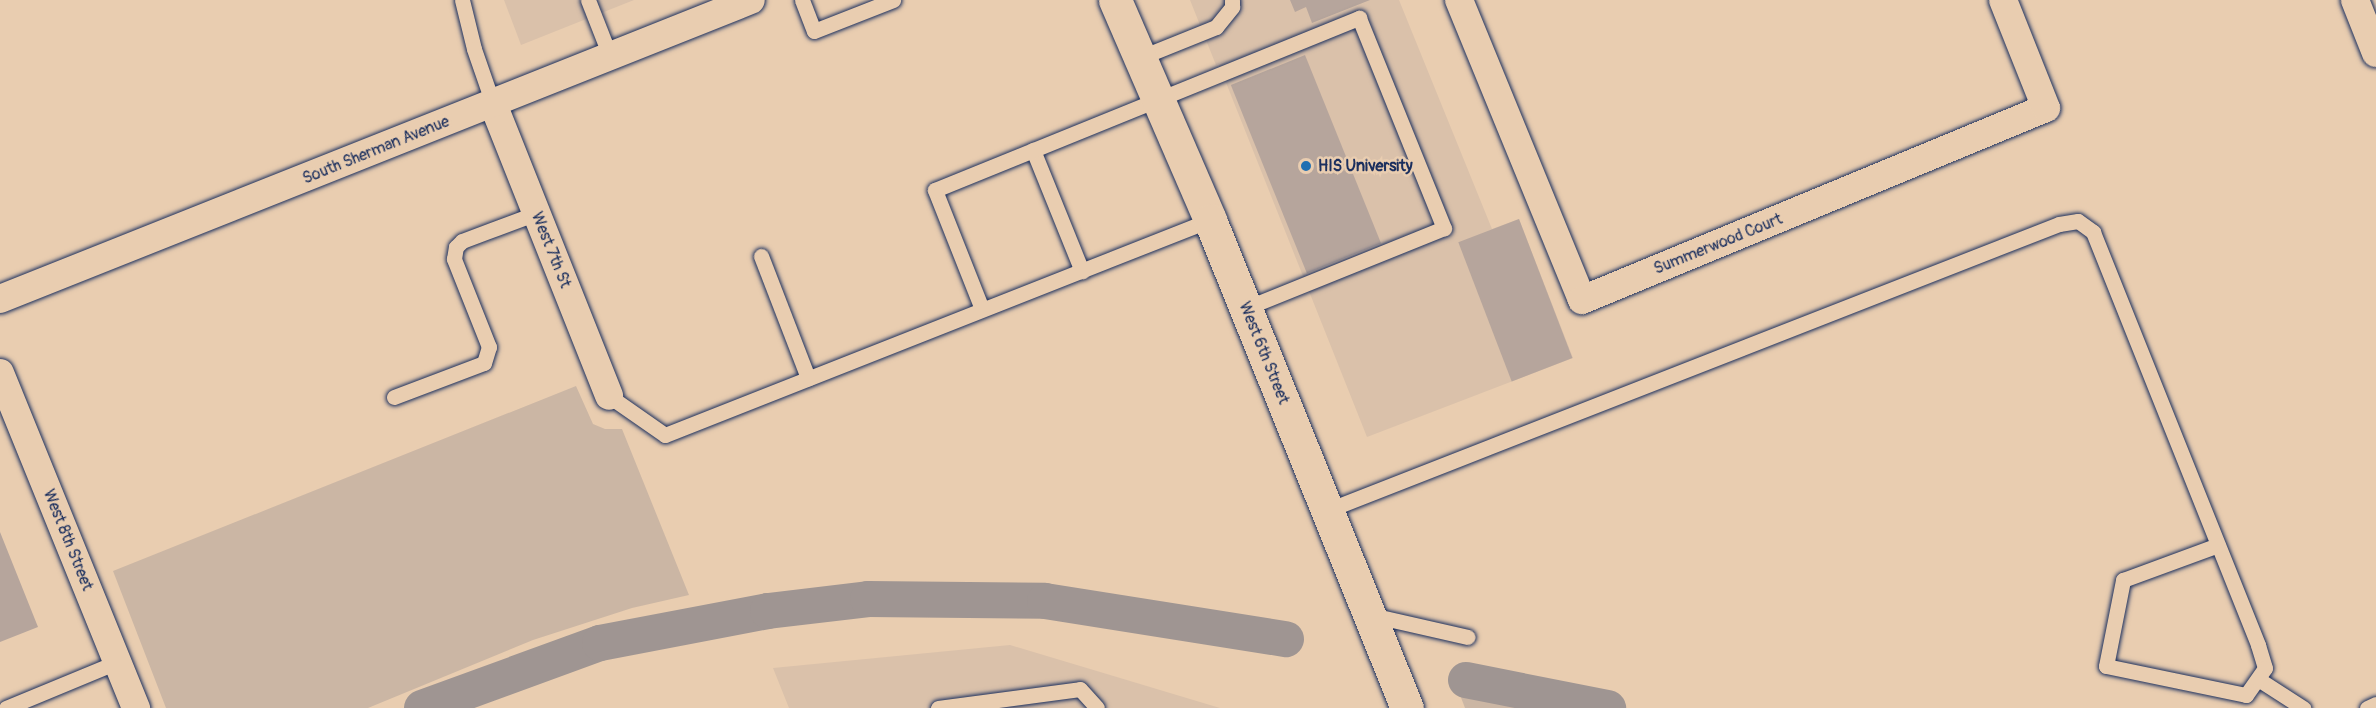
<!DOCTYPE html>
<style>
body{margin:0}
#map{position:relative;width:2376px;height:708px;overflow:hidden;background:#e9cdb0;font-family:Pangolin,sans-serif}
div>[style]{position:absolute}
.built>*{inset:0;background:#dac1aa}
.green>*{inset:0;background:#cbb6a4}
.canal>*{height:36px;margin:-18px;padding:0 18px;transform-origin:18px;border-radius:18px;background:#9f9592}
.building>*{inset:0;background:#b6a59c;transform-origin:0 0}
.roads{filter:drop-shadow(0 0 2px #1b2f5e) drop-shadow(0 0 2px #1b2f5e)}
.service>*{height:15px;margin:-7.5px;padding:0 7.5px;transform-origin:7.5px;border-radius:7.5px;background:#e9cdb0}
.minor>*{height:28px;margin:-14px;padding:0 14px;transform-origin:14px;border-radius:14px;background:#e9cdb0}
.primary>*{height:33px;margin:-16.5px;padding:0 16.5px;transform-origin:16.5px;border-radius:16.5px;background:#e9cdb0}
.dots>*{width:16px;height:16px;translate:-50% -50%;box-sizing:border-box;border:3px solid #e9cdb0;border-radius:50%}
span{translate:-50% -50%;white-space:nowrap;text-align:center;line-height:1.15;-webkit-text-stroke:5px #e9cdb0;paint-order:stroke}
.street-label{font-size:16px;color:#1b2f5e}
.poi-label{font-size:16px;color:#1b2f5e;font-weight:700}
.left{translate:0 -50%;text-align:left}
</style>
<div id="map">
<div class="built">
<i style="clip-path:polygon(504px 0,634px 0,521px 45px)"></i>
<i style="clip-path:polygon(1190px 0,1399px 0,1492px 229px,1519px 219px,1573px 358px,1367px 437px,1219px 65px,1226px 61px,1216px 65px)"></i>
<i style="clip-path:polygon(1010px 645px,1220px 708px,789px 708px,773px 668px)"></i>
</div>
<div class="green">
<i style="clip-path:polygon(576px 386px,593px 424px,605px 429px,622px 429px,689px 595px,632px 608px,533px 640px,368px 708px,166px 708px,113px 571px)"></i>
<i style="clip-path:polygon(1457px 687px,1555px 708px,1465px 708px)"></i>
</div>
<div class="canal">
<i style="left:1466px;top:680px;width:145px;rotate:11.2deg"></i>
<i style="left:422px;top:708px;width:189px;rotate:-20.1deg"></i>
<i style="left:600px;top:643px;width:171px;rotate:-10.8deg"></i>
<i style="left:768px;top:611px;width:101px;rotate:-6.8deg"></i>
<i style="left:868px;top:599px;width:177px;rotate:0.6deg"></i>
<i style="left:1045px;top:601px;width:244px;rotate:9deg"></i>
</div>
<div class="building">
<i style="clip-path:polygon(1290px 0,1370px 0,1312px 23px,1306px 7px,1295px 12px)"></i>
<i style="left:1305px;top:55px;width:203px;height:80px;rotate:68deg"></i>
<i style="left:1519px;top:219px;width:149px;height:65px;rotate:69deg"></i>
<i style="clip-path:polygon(0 532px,38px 627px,0 642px)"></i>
</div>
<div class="roads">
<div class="service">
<i style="left:462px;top:0;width:50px;rotate:76.2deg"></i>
<i style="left:474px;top:49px;width:58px;rotate:70.9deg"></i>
<i style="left:588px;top:0;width:60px;rotate:68.6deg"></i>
<i style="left:802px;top:0;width:33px;rotate:69deg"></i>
<i style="left:814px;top:31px;width:85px;rotate:-21.4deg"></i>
<i style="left:1139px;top:58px;width:83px;rotate:-21.9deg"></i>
<i style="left:1216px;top:27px;width:26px;rotate:-51deg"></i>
<i style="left:1232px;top:7px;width:7px;rotate:-90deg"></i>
<i style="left:1033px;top:150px;width:131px;rotate:68deg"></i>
<i style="left:761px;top:256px;width:131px;rotate:68.9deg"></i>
<i style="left:982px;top:309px;width:128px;rotate:-111.6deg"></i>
<i style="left:935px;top:190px;width:458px;rotate:-22.1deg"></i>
<i style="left:1359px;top:18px;width:227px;rotate:68deg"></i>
<i style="left:1444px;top:228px;width:214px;rotate:158deg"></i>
<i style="left:609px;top:396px;width:68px;rotate:34.9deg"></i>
<i style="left:665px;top:435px;width:586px;rotate:-21.53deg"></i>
<i style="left:394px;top:397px;width:96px;rotate:-20.7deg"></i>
<i style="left:484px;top:363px;width:17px;rotate:-73deg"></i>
<i style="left:489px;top:347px;width:95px;rotate:-111.7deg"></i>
<i style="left:454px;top:259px;width:12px;rotate:-81deg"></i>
<i style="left:456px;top:247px;width:8px;rotate:-45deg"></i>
<i style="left:462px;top:241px;width:80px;rotate:-20.5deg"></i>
<i style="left:1328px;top:510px;width:785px;rotate:-21.37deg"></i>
<i style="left:2059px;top:224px;width:19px;rotate:-9deg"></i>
<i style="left:2078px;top:221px;width:19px;rotate:36deg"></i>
<i style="left:2093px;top:232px;width:445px;rotate:68.2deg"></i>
<i style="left:2258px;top:645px;width:24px;rotate:73deg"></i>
<i style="left:2265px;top:668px;width:33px;rotate:125deg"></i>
<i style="left:2246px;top:695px;width:143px;rotate:-168.3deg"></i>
<i style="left:2106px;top:666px;width:88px;rotate:-78.8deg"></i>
<i style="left:2123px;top:580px;width:101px;rotate:-20.2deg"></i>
<i style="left:1371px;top:615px;width:99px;rotate:12.8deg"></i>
<i style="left:2258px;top:679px;width:54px;rotate:32.8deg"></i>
<i style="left:6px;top:708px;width:120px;rotate:-22.5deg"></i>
<i style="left:938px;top:708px;width:143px;rotate:-7.6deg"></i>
<i style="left:1080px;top:689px;width:25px;rotate:48deg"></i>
<i style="left:2367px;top:708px;width:10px;rotate:-24deg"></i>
</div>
<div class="minor">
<i style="left:1459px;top:0;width:324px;rotate:67.7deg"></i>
<i style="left:1582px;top:300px;width:502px;rotate:-22.48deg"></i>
<i style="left:2046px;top:108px;width:116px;rotate:-111.7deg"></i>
<i style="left:2355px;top:0;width:57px;rotate:68.4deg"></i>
<i style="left:493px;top:104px;width:314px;rotate:68.3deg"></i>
<i style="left:0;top:299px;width:808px;rotate:-21.71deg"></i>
<i style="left:0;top:373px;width:362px;rotate:67.9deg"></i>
</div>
<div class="primary">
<i style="left:1115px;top:0;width:240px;rotate:66.6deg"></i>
<i style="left:1210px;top:220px;width:526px;rotate:68.02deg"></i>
</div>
</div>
<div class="dots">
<i style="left:1306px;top:166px;background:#1f6fb2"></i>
</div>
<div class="street-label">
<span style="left:376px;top:150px;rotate:-22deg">South Sherman Avenue</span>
<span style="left:1718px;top:244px;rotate:-22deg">Summerwood Court</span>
<span style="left:551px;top:250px;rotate:68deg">West 7th St</span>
<span style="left:1264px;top:353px;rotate:68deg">West 6th Street</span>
<span style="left:68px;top:540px;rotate:68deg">West 8th Street</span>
</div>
<div class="poi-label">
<span class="left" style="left:1318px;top:166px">HIS University</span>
</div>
</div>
